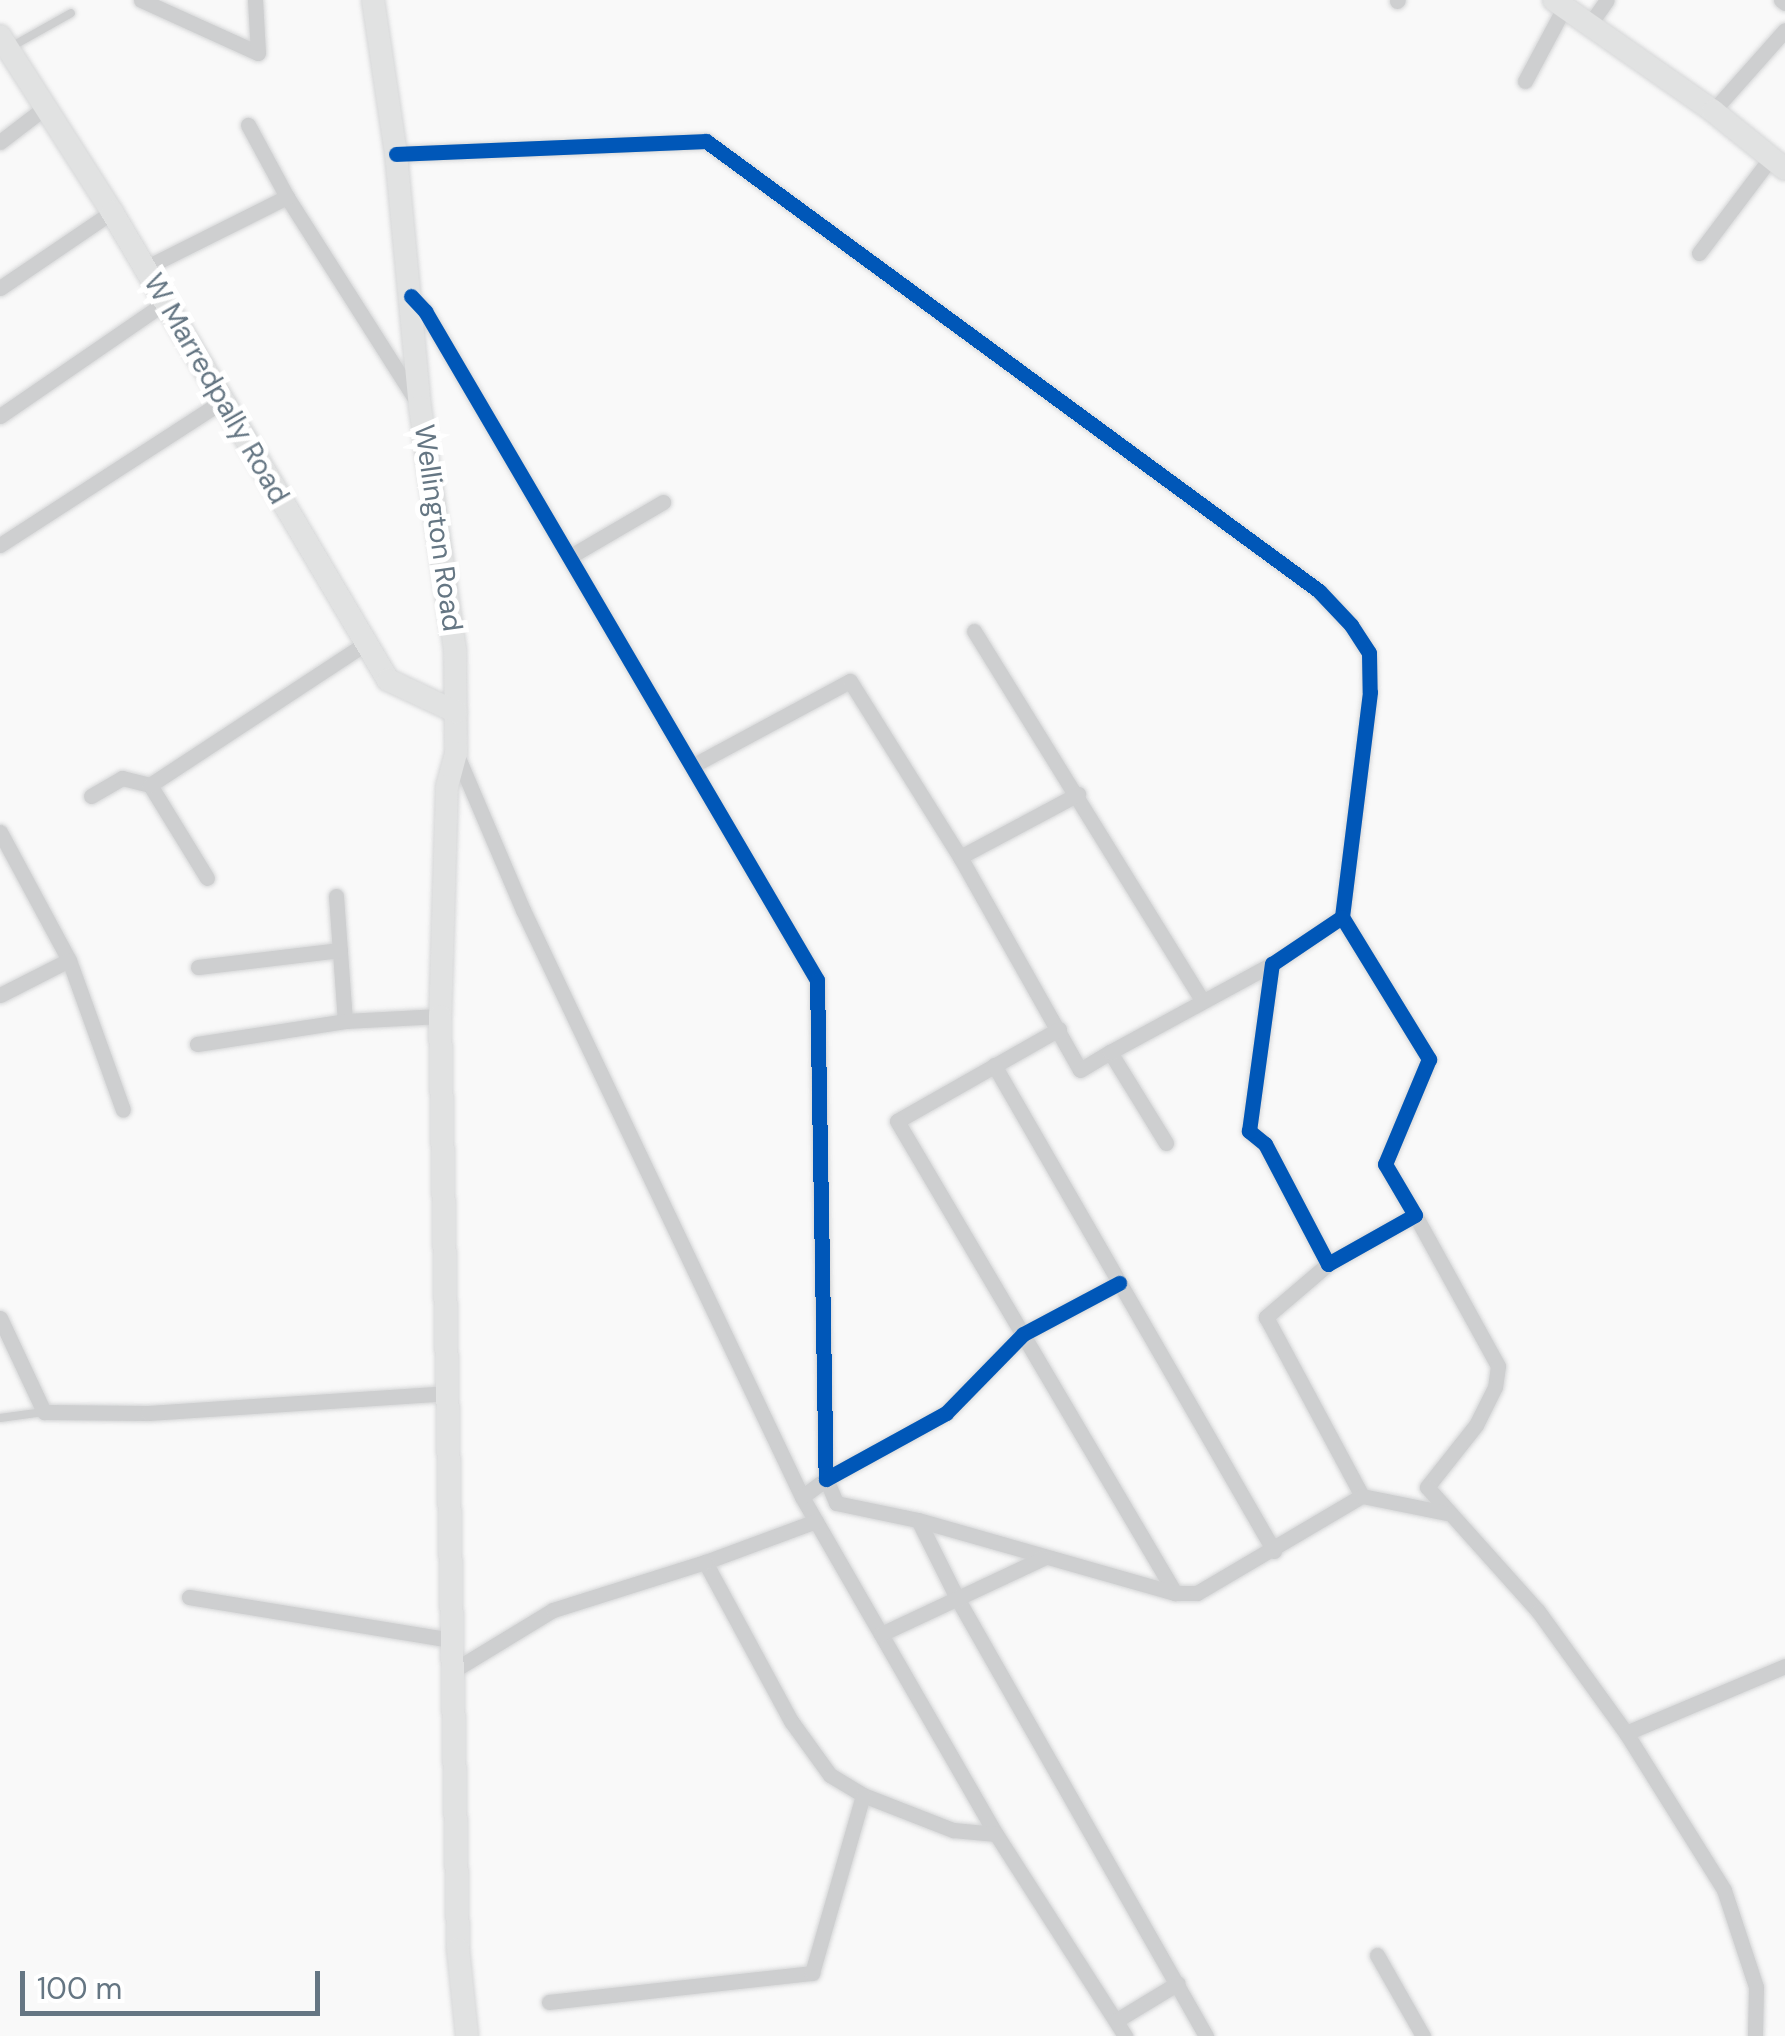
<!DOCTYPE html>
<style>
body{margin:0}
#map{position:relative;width:1785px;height:2036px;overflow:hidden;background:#f9f9f9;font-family:"DM Sans",sans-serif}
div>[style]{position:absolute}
.roads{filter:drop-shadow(0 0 2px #d5d6d7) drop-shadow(0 0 2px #d5d6d7)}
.lane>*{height:8px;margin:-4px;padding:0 4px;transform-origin:4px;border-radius:4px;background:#cecfd0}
.street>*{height:15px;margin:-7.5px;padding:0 7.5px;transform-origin:7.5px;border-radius:7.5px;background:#cecfd0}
.secondary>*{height:22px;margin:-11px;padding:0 11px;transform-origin:11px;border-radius:11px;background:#e1e2e2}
.cycleway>*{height:15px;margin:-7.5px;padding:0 7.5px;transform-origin:7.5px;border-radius:7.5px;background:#0057b8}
span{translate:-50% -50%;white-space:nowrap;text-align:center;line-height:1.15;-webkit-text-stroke:10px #fff;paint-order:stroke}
.street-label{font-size:28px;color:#657683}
.scale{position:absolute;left:20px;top:1971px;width:300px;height:45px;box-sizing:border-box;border:5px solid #657683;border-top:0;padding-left:12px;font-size:30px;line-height:35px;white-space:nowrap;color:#657683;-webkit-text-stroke:8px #fff;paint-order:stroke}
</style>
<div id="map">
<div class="roads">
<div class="lane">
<i style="left:9px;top:48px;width:71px;rotate:-29.4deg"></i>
<i style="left:0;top:1418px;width:44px;rotate:-7.8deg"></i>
</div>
<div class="street">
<i style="left:141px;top:0;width:128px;rotate:24.4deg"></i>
<i style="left:258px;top:53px;width:53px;rotate:-93.2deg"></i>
<i style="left:1781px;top:0;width:5px;rotate:37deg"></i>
<i style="left:1397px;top:1px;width:1px;rotate:-45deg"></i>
<i style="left:1590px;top:24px;width:29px;rotate:-55deg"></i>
<i style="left:1525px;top:81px;width:85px;rotate:-61.9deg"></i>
<i style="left:1713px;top:111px;width:108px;rotate:-48.4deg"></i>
<i style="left:0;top:142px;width:59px;rotate:-37.5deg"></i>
<i style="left:396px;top:154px;width:310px;rotate:-2.4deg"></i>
<i style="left:706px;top:141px;width:760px;rotate:36.28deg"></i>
<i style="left:1319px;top:591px;width:47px;rotate:46.7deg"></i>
<i style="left:1351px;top:625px;width:33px;rotate:57deg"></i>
<i style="left:1369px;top:653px;width:39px;rotate:89deg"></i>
<i style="left:1370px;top:692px;width:227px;rotate:97.1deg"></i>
<i style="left:1342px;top:917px;width:167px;rotate:58.5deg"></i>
<i style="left:1429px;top:1059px;width:114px;rotate:112.7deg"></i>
<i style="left:1385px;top:1164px;width:59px;rotate:59.5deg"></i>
<i style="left:1415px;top:1215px;width:100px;rotate:150.6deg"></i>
<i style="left:1328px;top:1264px;width:136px;rotate:-117.7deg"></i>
<i style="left:1265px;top:1144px;width:21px;rotate:-141deg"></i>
<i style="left:1249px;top:1131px;width:169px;rotate:-82.2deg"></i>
<i style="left:1272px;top:964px;width:84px;rotate:-33.9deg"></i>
<i style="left:287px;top:197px;width:241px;rotate:57.6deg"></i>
<i style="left:1699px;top:253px;width:121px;rotate:-53deg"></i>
<i style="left:145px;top:268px;width:159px;rotate:-26.6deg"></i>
<i style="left:287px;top:197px;width:82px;rotate:-118.4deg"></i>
<i style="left:0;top:288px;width:135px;rotate:-34.2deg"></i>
<i style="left:411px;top:296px;width:21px;rotate:47deg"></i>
<i style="left:425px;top:311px;width:775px;rotate:59.63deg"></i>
<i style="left:817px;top:980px;width:499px;rotate:89deg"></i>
<i style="left:826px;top:1479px;width:137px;rotate:-28.8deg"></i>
<i style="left:946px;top:1413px;width:110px;rotate:-45.7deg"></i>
<i style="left:1023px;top:1334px;width:109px;rotate:-28deg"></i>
<i style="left:0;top:416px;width:201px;rotate:-34.5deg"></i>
<i style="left:0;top:545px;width:263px;rotate:-32.9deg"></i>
<i style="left:569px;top:557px;width:109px;rotate:-30.3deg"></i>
<i style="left:974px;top:631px;width:432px;rotate:58.3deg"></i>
<i style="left:456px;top:753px;width:171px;rotate:66.9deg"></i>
<i style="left:523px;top:910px;width:650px;rotate:64.58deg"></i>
<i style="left:802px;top:1497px;width:389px;rotate:60.1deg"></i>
<i style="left:996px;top:1834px;width:240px;rotate:57.4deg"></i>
<i style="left:692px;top:766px;width:179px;rotate:-28.3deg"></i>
<i style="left:850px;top:681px;width:208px;rotate:58deg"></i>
<i style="left:960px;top:857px;width:244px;rotate:60.6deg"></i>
<i style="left:1080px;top:1070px;width:35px;rotate:-31deg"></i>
<i style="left:150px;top:785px;width:109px;rotate:58.5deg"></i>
<i style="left:91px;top:796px;width:36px;rotate:-30deg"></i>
<i style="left:122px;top:778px;width:29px;rotate:14deg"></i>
<i style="left:150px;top:785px;width:258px;rotate:-33.3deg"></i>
<i style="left:0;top:832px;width:145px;rotate:61.7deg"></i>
<i style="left:69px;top:960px;width:159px;rotate:70.2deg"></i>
<i style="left:960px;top:857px;width:134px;rotate:-28.1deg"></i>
<i style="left:336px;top:896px;width:125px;rotate:85.9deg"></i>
<i style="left:198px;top:967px;width:143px;rotate:-6.8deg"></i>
<i style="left:0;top:995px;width:77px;rotate:-26.9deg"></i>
<i style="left:1059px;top:1029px;width:186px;rotate:150.4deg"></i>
<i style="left:897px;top:1121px;width:548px;rotate:59.5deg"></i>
<i style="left:197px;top:1044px;width:150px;rotate:-8.8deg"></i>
<i style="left:345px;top:1021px;width:95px;rotate:-3deg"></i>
<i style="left:994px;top:1065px;width:561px;rotate:60.05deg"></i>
<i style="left:1166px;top:1143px;width:107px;rotate:-121.6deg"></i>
<i style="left:1110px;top:1052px;width:184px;rotate:-28.5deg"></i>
<i style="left:1415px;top:1215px;width:172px;rotate:61.2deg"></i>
<i style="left:1498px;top:1366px;width:21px;rotate:98deg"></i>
<i style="left:1495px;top:1387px;width:42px;rotate:116.6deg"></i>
<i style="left:1476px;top:1425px;width:79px;rotate:128.3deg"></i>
<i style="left:1427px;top:1487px;width:166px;rotate:48.2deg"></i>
<i style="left:1538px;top:1611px;width:150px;rotate:54.2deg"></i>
<i style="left:1626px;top:1733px;width:185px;rotate:58deg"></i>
<i style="left:1724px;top:1890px;width:102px;rotate:71.7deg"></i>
<i style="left:1756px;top:1987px;width:49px;rotate:91.2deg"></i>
<i style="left:1328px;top:1264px;width:82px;rotate:139.5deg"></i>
<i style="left:1266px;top:1317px;width:203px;rotate:61.8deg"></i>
<i style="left:0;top:1318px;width:104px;rotate:64.9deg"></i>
<i style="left:44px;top:1412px;width:104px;rotate:0.6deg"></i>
<i style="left:148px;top:1413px;width:299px;rotate:-3.8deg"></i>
<i style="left:802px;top:1497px;width:30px;rotate:-37deg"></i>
<i style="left:826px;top:1479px;width:26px;rotate:67deg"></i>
<i style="left:836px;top:1503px;width:84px;rotate:11.7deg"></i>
<i style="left:918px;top:1520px;width:267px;rotate:15.9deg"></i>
<i style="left:1175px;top:1593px;width:22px"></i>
<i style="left:1197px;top:1593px;width:191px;rotate:-30.5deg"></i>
<i style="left:1362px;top:1496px;width:86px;rotate:11.4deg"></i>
<i style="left:918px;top:1520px;width:87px;rotate:63.4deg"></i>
<i style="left:957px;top:1598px;width:504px;rotate:60.38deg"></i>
<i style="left:816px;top:1521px;width:118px;rotate:159.7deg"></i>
<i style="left:705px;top:1562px;width:181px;rotate:61.6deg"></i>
<i style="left:791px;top:1721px;width:67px;rotate:54.2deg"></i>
<i style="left:830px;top:1775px;width:39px;rotate:31deg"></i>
<i style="left:863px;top:1795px;width:97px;rotate:21.3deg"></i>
<i style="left:953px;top:1830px;width:43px;rotate:5.3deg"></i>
<i style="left:189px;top:1597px;width:266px;rotate:9.3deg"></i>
<i style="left:881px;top:1634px;width:179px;rotate:-25.1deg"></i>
<i style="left:451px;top:1672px;width:119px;rotate:-31.3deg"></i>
<i style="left:553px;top:1610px;width:159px;rotate:-17.5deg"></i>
<i style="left:1626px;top:1733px;width:173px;rotate:-22.8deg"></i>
<i style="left:1377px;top:1955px;width:93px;rotate:60.4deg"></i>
<i style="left:549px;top:2002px;width:265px;rotate:-6.3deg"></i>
<i style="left:812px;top:1973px;width:185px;rotate:-74deg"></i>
<i style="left:1117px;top:2020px;width:71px;rotate:-31.2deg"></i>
</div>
<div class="secondary">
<i style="left:373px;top:0;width:156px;rotate:81.5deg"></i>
<i style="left:396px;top:154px;width:254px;rotate:84.6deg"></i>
<i style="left:420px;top:407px;width:246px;rotate:81.8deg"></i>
<i style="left:455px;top:650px;width:103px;rotate:89.4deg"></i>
<i style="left:456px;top:753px;width:34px;rotate:105deg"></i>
<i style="left:447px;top:786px;width:230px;rotate:91.7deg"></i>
<i style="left:440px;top:1016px;width:933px;rotate:88.89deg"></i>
<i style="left:458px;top:1949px;width:87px;rotate:84.1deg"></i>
<i style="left:1554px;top:0;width:194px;rotate:34.9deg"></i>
<i style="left:1713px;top:111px;width:92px;rotate:38.9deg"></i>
<i style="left:0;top:36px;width:209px;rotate:57.5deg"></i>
<i style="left:112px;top:212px;width:543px;rotate:59.47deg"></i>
<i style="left:388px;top:680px;width:75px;rotate:25.2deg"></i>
</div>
</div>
<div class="cycleway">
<i style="left:396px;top:154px;width:310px;rotate:-2.4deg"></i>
<i style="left:706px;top:141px;width:760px;rotate:36.28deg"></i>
<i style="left:1319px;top:591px;width:47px;rotate:46.7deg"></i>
<i style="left:1351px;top:625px;width:33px;rotate:57deg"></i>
<i style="left:1369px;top:653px;width:39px;rotate:89deg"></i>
<i style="left:1370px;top:692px;width:227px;rotate:97.1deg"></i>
<i style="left:1342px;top:917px;width:167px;rotate:58.5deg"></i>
<i style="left:1429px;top:1059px;width:114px;rotate:112.7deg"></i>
<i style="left:1385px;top:1164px;width:59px;rotate:59.5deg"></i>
<i style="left:1415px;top:1215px;width:100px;rotate:150.6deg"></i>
<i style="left:1328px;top:1264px;width:136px;rotate:-117.7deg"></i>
<i style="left:1265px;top:1144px;width:21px;rotate:-141deg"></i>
<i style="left:1249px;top:1131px;width:169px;rotate:-82.2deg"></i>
<i style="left:1272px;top:964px;width:84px;rotate:-33.9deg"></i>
<i style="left:411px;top:296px;width:21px;rotate:47deg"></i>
<i style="left:425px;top:311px;width:775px;rotate:59.63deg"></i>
<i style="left:817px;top:980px;width:499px;rotate:89deg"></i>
<i style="left:826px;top:1479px;width:137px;rotate:-28.8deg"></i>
<i style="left:946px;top:1413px;width:110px;rotate:-45.7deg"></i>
<i style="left:1023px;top:1334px;width:109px;rotate:-28deg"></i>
</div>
<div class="street-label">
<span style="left:216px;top:389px;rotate:60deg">W Marredpally Road</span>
<span style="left:438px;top:528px;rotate:82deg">Wellington Road</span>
</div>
<div class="scale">100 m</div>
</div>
